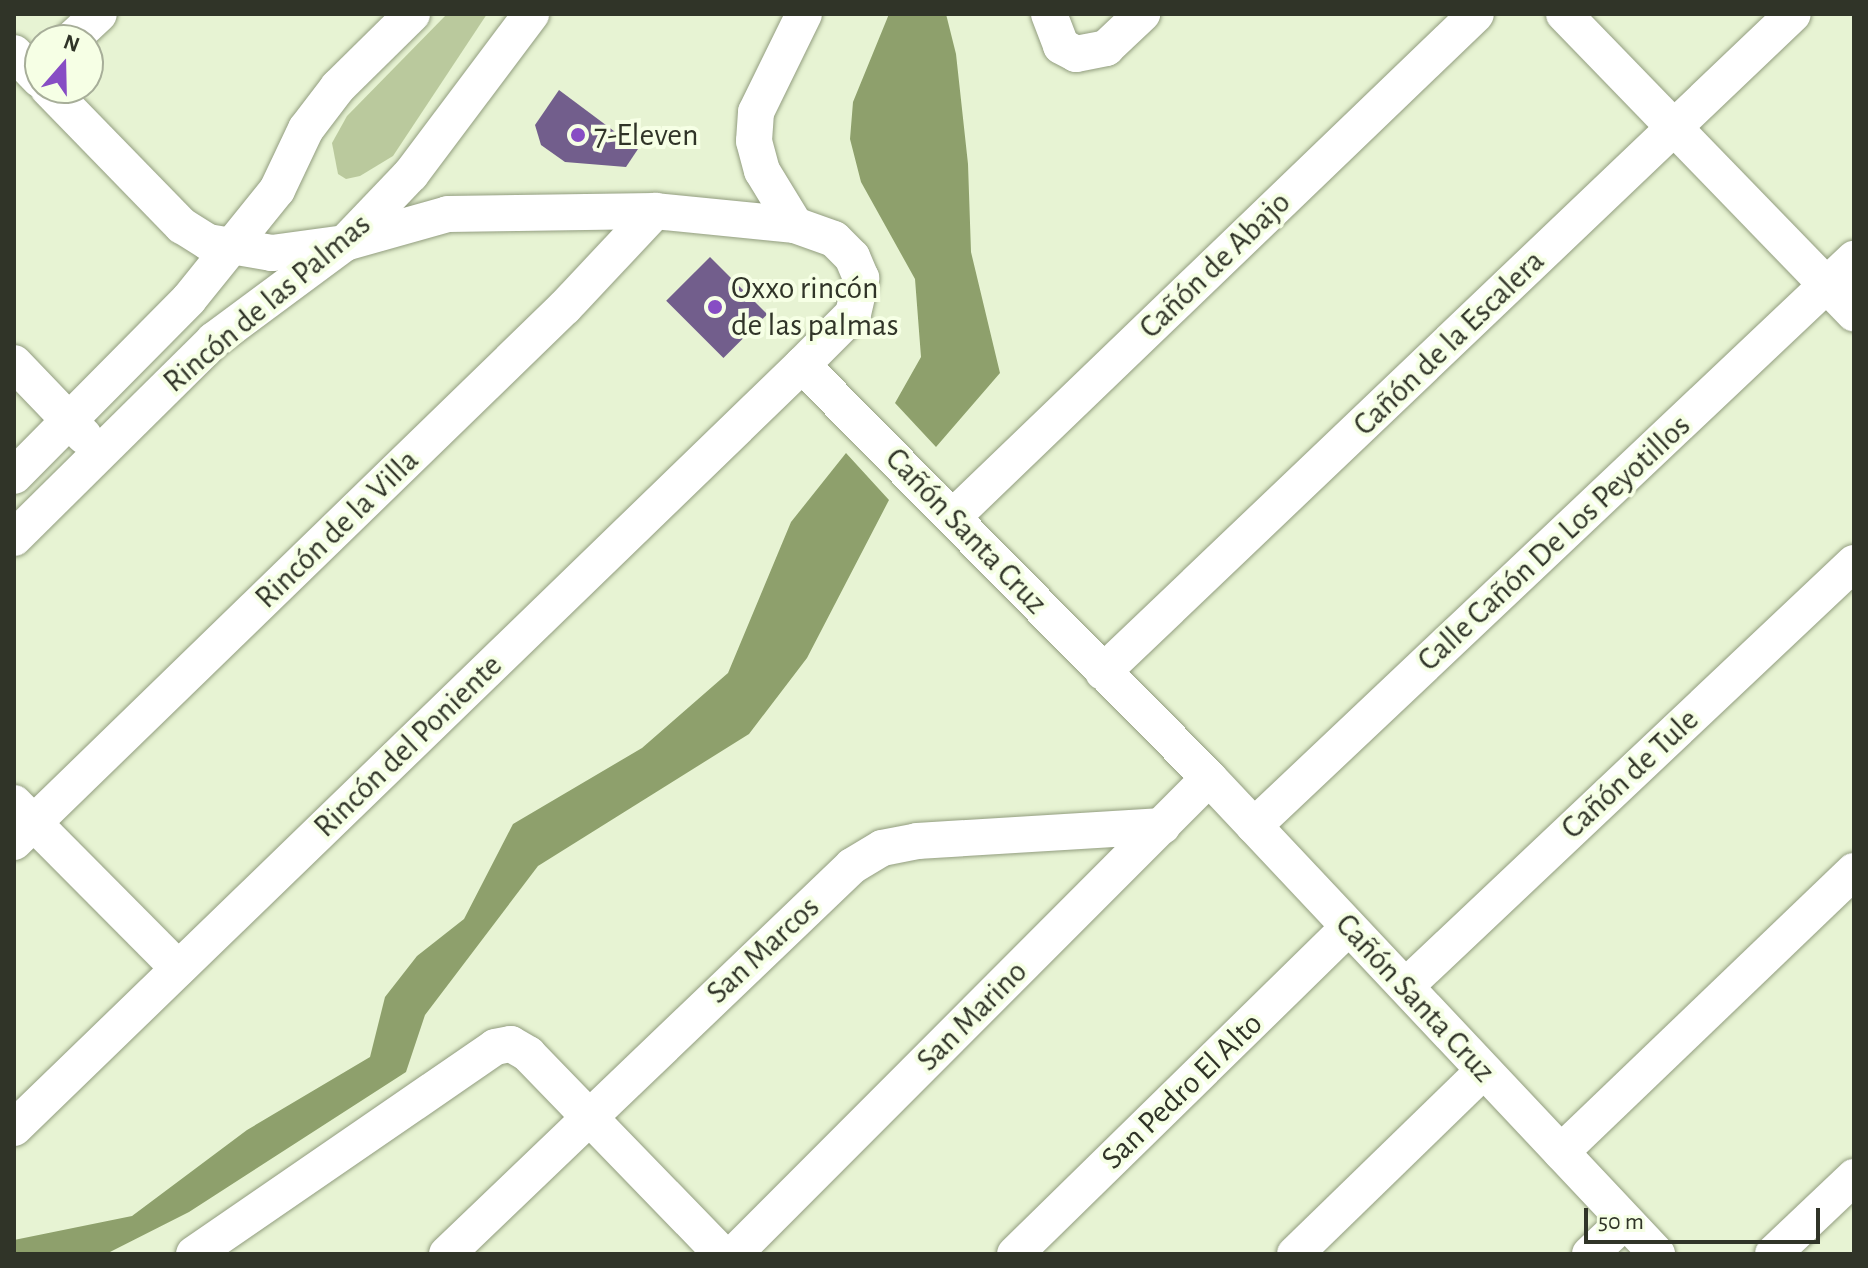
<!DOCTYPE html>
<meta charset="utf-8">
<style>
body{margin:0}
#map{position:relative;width:1868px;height:1268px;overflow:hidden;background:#e7f3d3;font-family:"Alegreya Sans",sans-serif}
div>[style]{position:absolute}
.green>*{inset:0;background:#bac99d}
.water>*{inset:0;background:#8ea06c}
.building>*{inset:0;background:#725e8c;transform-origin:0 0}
.roads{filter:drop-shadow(0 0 2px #929d7f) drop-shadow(0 0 2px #929d7f)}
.minor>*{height:36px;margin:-18px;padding:0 18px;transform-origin:18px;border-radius:18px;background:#fff}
.dots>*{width:22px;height:22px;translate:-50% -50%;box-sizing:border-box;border:4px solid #f6ffe5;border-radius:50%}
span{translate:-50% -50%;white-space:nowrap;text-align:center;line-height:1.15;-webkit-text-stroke:8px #f6ffe5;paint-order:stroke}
.poi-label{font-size:32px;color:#303428}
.left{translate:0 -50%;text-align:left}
.street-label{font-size:32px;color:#303428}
.frame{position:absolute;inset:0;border:16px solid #303428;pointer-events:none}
.north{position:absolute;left:24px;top:24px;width:80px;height:80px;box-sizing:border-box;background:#f6ffe5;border:2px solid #a7ae99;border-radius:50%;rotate:20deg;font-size:22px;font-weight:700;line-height:32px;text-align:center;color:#303428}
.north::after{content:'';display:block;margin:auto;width:28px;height:36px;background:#874dc4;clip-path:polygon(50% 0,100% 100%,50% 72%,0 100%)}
.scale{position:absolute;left:1584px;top:1208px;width:236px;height:36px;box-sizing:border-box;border:4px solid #303428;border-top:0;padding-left:10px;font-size:24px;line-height:28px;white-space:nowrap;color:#303428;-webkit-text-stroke:6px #f6ffe5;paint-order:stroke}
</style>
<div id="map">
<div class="green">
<i style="clip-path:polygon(447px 14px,487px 14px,393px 156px,360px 176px,346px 179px,338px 174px,332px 143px,347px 116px)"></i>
</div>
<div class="water">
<i style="clip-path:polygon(889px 14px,946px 14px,956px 54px,968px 164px,971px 252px,1000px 373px,936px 447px,895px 403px,921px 357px,915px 279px,861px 182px,850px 139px,853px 102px)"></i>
<i style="clip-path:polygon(846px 453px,889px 500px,807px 658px,749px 734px,538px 866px,425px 1015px,406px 1072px,189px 1212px,106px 1254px,14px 1254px,14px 1240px,132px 1216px,247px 1130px,370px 1057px,385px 997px,417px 956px,464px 919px,513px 824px,642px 748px,728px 673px,791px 522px)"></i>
</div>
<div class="building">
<i style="clip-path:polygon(559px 90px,638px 149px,626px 167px,565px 162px,541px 145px,535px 125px)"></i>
<i style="left:710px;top:257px;width:81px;height:62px;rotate:45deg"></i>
</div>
<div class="roads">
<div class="minor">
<i style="left:1049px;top:14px;width:34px;rotate:69deg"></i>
<i style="left:1061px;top:46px;width:17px;rotate:28deg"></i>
<i style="left:1076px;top:54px;width:31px;rotate:-11deg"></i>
<i style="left:1106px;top:48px;width:50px;rotate:-43.4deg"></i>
<i style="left:1564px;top:14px;width:417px;rotate:45.9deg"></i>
<i style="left:71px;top:40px;width:38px;rotate:-43deg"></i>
<i style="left:14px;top:53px;width:37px;rotate:46deg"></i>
<i style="left:795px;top:225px;width:63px;rotate:-121.4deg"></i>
<i style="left:762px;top:171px;width:31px;rotate:-105deg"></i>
<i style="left:754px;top:141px;width:29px;rotate:-86deg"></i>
<i style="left:756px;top:112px;width:109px;rotate:-63.9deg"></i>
<i style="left:14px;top:363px;width:101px;rotate:46.2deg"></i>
<i style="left:802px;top:365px;width:580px;rotate:45.42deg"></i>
<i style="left:1209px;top:778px;width:654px;rotate:46.74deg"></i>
<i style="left:14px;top:476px;width:249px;rotate:-45.3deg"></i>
<i style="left:189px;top:299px;width:140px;rotate:-51.1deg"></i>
<i style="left:277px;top:190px;width:68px;rotate:-64.6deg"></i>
<i style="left:306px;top:129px;width:53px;rotate:-52.7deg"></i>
<i style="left:338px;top:87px;width:104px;rotate:-44.6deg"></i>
<i style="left:954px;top:516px;width:724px;rotate:-43.88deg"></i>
<i style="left:14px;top:538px;width:281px;rotate:-44.7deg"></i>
<i style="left:214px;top:340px;width:163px;rotate:-36.5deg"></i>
<i style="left:345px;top:243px;width:95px;rotate:-46.3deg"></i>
<i style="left:411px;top:174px;width:200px;rotate:-53.1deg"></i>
<i style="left:1103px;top:672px;width:953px;rotate:-43.64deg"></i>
<i style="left:14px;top:803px;width:233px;rotate:45.2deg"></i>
<i style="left:1254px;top:826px;width:826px;rotate:-43.38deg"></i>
<i style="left:14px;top:842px;width:768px;rotate:-44.16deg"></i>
<i style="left:565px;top:307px;width:132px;rotate:-46.8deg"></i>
<i style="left:1406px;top:986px;width:616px;rotate:-43.36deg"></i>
<i style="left:14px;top:1128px;width:1097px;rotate:-44.08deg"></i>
<i style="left:802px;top:365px;width:72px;rotate:-45deg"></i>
<i style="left:853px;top:314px;width:37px;rotate:-77deg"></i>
<i style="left:861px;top:278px;width:23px;rotate:-113deg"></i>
<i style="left:852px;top:257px;width:25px;rotate:-135deg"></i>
<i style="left:834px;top:239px;width:41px;rotate:-160.3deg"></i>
<i style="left:795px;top:225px;width:141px;rotate:-174.3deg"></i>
<i style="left:655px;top:211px;width:207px;rotate:179.2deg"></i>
<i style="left:448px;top:214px;width:107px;rotate:164.3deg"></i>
<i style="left:345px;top:243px;width:74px;rotate:172.2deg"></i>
<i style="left:272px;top:253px;width:65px;rotate:-170.2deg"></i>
<i style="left:208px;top:242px;width:31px;rotate:-148deg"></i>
<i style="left:182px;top:226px;width:192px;rotate:-134.2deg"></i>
<i style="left:1561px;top:1152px;width:406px;rotate:-43.8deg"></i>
<i style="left:194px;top:1254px;width:365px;rotate:-34.5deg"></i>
<i style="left:495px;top:1047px;width:16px;rotate:-11deg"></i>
<i style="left:511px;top:1044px;width:20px;rotate:30deg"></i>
<i style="left:528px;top:1054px;width:279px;rotate:45.9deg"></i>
<i style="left:447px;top:1254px;width:561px;rotate:-43.77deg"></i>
<i style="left:852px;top:866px;width:35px;rotate:-31deg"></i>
<i style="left:882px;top:848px;width:36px;rotate:-11deg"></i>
<i style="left:917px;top:841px;width:246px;rotate:-3.5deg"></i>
<i style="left:734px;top:1254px;width:672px;rotate:-45.06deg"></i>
<i style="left:1015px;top:1254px;width:466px;rotate:-44.4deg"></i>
<i style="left:1295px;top:1254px;width:262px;rotate:-44.2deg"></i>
<i style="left:1590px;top:1254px;width:48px;rotate:-43.3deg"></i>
<i style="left:1773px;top:1254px;width:112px;rotate:-43.5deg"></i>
</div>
</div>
<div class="dots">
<i style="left:578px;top:135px;background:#874dc4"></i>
<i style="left:715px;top:307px;background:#874dc4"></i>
</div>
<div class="poi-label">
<span class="left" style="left:594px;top:135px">7-Eleven</span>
<span class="left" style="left:731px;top:307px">Oxxo rincón<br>de las palmas</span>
</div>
<div class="street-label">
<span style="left:1215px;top:265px;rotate:-44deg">Cañón de Abajo</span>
<span style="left:267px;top:303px;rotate:-40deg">Rincón de las Palmas</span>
<span style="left:1449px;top:343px;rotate:-44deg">Cañón de la Escalera</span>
<span style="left:337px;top:529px;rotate:-44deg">Rincón de la Villa</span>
<span style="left:966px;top:531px;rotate:46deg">Cañón Santa Cruz</span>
<span style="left:1554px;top:543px;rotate:-43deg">Calle Cañón De Los Peyotillos</span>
<span style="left:408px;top:746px;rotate:-44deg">Rincón del Poniente</span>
<span style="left:1630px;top:774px;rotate:-43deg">Cañón de Tule</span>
<span style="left:763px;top:950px;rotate:-43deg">San Marcos</span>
<span style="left:1415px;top:998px;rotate:47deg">Cañón Santa Cruz</span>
<span style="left:972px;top:1016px;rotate:-45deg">San Marino</span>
<span style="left:1182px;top:1091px;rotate:-44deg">San Pedro El Alto</span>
</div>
<div class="frame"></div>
<div class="north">N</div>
<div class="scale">50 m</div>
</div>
